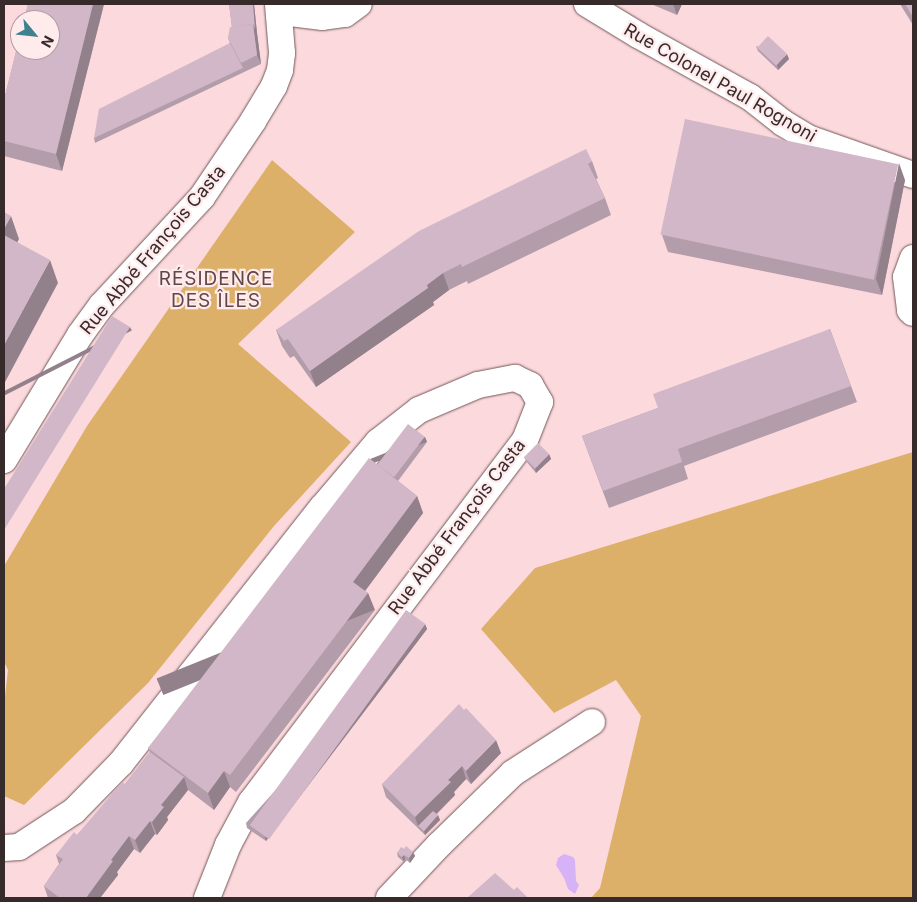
<!DOCTYPE html>
<meta charset="utf-8">
<style>
body{margin:0}
#map{position:relative;width:917px;height:902px;overflow:hidden;background:#fbd9dc;font-family:Inter,sans-serif}
div>[style]{position:absolute}
.green>*{inset:0;background:#ddb06a}
.water>*{inset:0;background:#d6b3f7}
.roads{filter:drop-shadow(0 0 1px #725658) drop-shadow(0 0 1px #725658)}
.minor>*{height:26px;margin:-13px;padding:0 13px;transform-origin:13px;border-radius:13px;background:#fff}
.wall>*{inset:0;background:#b49dab}
.shaded-wall>*{inset:0;background:#92808b;transform-origin:0 0}
.building>*{inset:0;background:#d1b7c7;transform-origin:0 0}
span{translate:-50% -50%;white-space:nowrap;text-align:center;line-height:1.15;-webkit-text-stroke:4.5px #ffeaec;paint-order:stroke}
.street-label{font-size:18px;color:#362a2b}
.neighbourhood-label{font-size:19px;color:#614648;letter-spacing:1px}
.frame{position:absolute;inset:0;border:5px solid #362a2b;pointer-events:none}
.north{position:absolute;left:10px;top:10px;width:50px;height:50px;box-sizing:border-box;background:#ffeaec;border:1px solid #af9d9f;border-radius:50%;rotate:118deg;font-size:14px;font-weight:700;line-height:20px;text-align:center;color:#362a2b}
.north::after{content:'';display:block;margin:auto;width:18px;height:22px;background:#3d828e;clip-path:polygon(50% 0,100% 100%,50% 72%,0 100%)}
</style>
<div id="map">
<div class="green">
<i style="clip-path:polygon(272px 160px,355px 232px,238px 344px,351px 442px,274px 526px,148px 683px,24px 805px,4px 796px,4px 705px,8px 670px,4px 662px,4px 566px,87px 426px)"></i>
<i style="clip-path:polygon(913px 452px,913px 898px,591px 898px,600px 888px,641px 716px,616px 680px,554px 713px,481px 629px,535px 568px)"></i>
</div>
<div class="water">
<i style="clip-path:polygon(564px 854px,573px 857px,575px 860px,576px 881px,579px 885px,575px 894px,568px 889px,564px 878px,556px 865px,558px 858px)"></i>
</div>
<div class="roads">
<div class="minor">
<i style="left:587px;top:4px;width:60px;rotate:31.3deg"></i>
<i style="left:638px;top:35px;width:128px;rotate:29deg"></i>
<i style="left:750px;top:97px;width:42px;rotate:38.2deg"></i>
<i style="left:783px;top:123px;width:29px;rotate:31deg"></i>
<i style="left:808px;top:138px;width:111px;rotate:19.4deg"></i>
<i style="left:279px;top:15px;width:11px;rotate:-10deg"></i>
<i style="left:290px;top:13px;width:33px;rotate:7deg"></i>
<i style="left:323px;top:17px;width:22px;rotate:-8deg"></i>
<i style="left:345px;top:14px;width:17px;rotate:-36deg"></i>
<i style="left:913px;top:258px;width:20px;rotate:110deg"></i>
<i style="left:906px;top:277px;width:33px;rotate:83deg"></i>
<i style="left:910px;top:310px;width:4px;rotate:45deg"></i>
<i style="left:4px;top:460px;width:146px;rotate:-58.7deg"></i>
<i style="left:80px;top:335px;width:37px;rotate:-54deg"></i>
<i style="left:102px;top:305px;width:147px;rotate:-47.2deg"></i>
<i style="left:202px;top:197px;width:92px;rotate:-56.1deg"></i>
<i style="left:253px;top:121px;width:41px;rotate:-59deg"></i>
<i style="left:274px;top:86px;width:17px;rotate:-69deg"></i>
<i style="left:280px;top:70px;width:17px;rotate:-83deg"></i>
<i style="left:282px;top:53px;width:49px;rotate:-94.7deg"></i>
<i style="left:4px;top:848px;width:15px;rotate:-4deg"></i>
<i style="left:19px;top:847px;width:66px;rotate:-33.2deg"></i>
<i style="left:74px;top:811px;width:67px;rotate:-45.6deg"></i>
<i style="left:121px;top:763px;width:325px;rotate:-51.8deg"></i>
<i style="left:322px;top:508px;width:87px;rotate:-49.7deg"></i>
<i style="left:378px;top:442px;width:52px;rotate:-38deg"></i>
<i style="left:419px;top:410px;width:64px;rotate:-23deg"></i>
<i style="left:478px;top:385px;width:38px;rotate:-11deg"></i>
<i style="left:515px;top:378px;width:17px;rotate:25deg"></i>
<i style="left:530px;top:385px;width:20px;rotate:60deg"></i>
<i style="left:540px;top:402px;width:41px;rotate:111.5deg"></i>
<i style="left:525px;top:440px;width:454px;rotate:127.1deg"></i>
<i style="left:251px;top:802px;width:49px;rotate:118.1deg"></i>
<i style="left:228px;top:845px;width:57px;rotate:111.6deg"></i>
<i style="left:389px;top:898px;width:73px;rotate:-46.7deg"></i>
<i style="left:439px;top:845px;width:103px;rotate:-44.2deg"></i>
<i style="left:513px;top:773px;width:94px;rotate:-32.8deg"></i>
</div>
</div>
<div class="wall">
<i style="clip-path:polygon(28px 4px,104px 4px,62px 171px,4px 156px,4px 100px)"></i>
<i style="clip-path:polygon(229px 4px,254px 4px,257px 33px,261px 64px,95px 143px,94px 138px,230px 43px,228px 38px,232px 27px)"></i>
<i style="clip-path:polygon(651px 4px,682px 4px,677px 15px)"></i>
<i style="clip-path:polygon(900px 4px,913px 4px,913px 25px)"></i>
<i style="clip-path:polygon(756px 46px,789px 59px,778px 70px,758px 51px)"></i>
<i style="clip-path:polygon(592px 161px,598px 178px,596px 179px,605px 198px,611px 215px,468px 284px,467px 281px,449px 290px,433px 302px,434px 305px,316px 387px,294px 356px,290px 358px,282px 346px,276px 330px)"></i>
<i style="clip-path:polygon(905px 180px,882px 295px,668px 252px,662px 235px)"></i>
<i style="clip-path:polygon(830px 329px,857px 402px,684px 466px,688px 479px,609px 508px,582px 436px,658px 408px)"></i>
<i style="clip-path:polygon(425px 437px,427px 442px,398px 481px,417px 496px,423px 513px,365px 591px,368px 593px,375px 610px,236px 792px,230px 787px,214px 810px,188px 790px,167px 817px,168px 820px,157px 835px,155px 834px,140px 853px,134px 849px,117px 872px,118px 875px,100px 898px,48px 898px,44px 886px,59px 864px,56px 855px,77px 835px,125px 784px,150px 752px,148px 748px,377px 465px)"></i>
<i style="clip-path:polygon(549px 454px,551px 459px,536px 473px,526px 461px,524px 457px)"></i>
<i style="clip-path:polygon(425px 624px,427px 629px,266px 841px,247px 828px,246px 823px)"></i>
<i style="clip-path:polygon(501px 753px,471px 784px,466px 779px,454px 792px,455px 795px,437px 814px,440px 820px,425px 835px,386px 797px,382px 784px)"></i>
<i style="clip-path:polygon(404px 849px,413px 852px,415px 856px,410px 863px,405px 859px,404px 862px,398px 857px,397px 853px)"></i>
</div>
<div class="shaded-wall">
<i style="clip-path:polygon(93px 4px,104px 4px,62px 171px,56px 154px)"></i>
<i style="clip-path:polygon(253px 4px,254px 4px,257px 33px,261px 64px,257px 55px,253px 24px)"></i>
<i style="clip-path:polygon(673px 4px,682px 4px,677px 15px)"></i>
<i style="clip-path:polygon(787px 54px,789px 59px,778px 70px,777px 65px)"></i>
<i style="clip-path:polygon(899px 163px,905px 180px,882px 295px,876px 279px)"></i>
<i style="clip-path:polygon(11px 216px,19px 239px,10px 257px,4px 241px,4px 229px)"></i>
<i style="clip-path:polygon(50px 260px,58px 283px,4px 384px,4px 345px)"></i>
<i style="clip-path:polygon(443px 273px,449px 290px,433px 302px,434px 305px,316px 387px,310px 371px)"></i>
<i style="left:130px;top:327px;width:4px;height:239px;rotate:63deg"></i>
<i style="left:425px;top:437px;width:5px;height:59px;rotate:68deg"></i>
<i style="clip-path:polygon(549px 454px,551px 459px,536px 473px,535px 469px)"></i>
<i style="clip-path:polygon(417px 496px,423px 513px,359px 599px,353px 582px)"></i>
<i style="left:368px;top:593px;width:18px;height:228px;rotate:68deg"></i>
<i style="clip-path:polygon(425px 624px,427px 629px,266px 841px,265px 837px)"></i>
<i style="clip-path:polygon(496px 740px,501px 753px,471px 784px,466px 771px)"></i>
<i style="clip-path:polygon(462px 766px,466px 779px,454px 792px,455px 795px,421px 829px,418px 826px,415px 817px,448px 780px)"></i>
<i style="clip-path:polygon(224px 771px,230px 787px,214px 810px,208px 793px)"></i>
<i style="clip-path:polygon(184px 777px,188px 790px,167px 817px,168px 820px,157px 835px,152px 822px,161px 805px)"></i>
<i style="clip-path:polygon(438px 815px,440px 820px,425px 835px,424px 831px)"></i>
<i style="clip-path:polygon(150px 821px,155px 834px,140px 853px,135px 840px)"></i>
<i style="clip-path:polygon(129px 836px,134px 849px,117px 872px,118px 875px,100px 898px,86px 898px,111px 860px)"></i>
<i style="clip-path:polygon(413px 852px,415px 856px,410px 863px,409px 858px)"></i>
<i style="clip-path:polygon(404px 855px,405px 859px,404px 862px,402px 857px)"></i>
</div>
<div class="building">
<i style="clip-path:polygon(28px 4px,93px 4px,56px 154px,4px 141px,4px 100px,20px 35px,20px 50px,50px 50px,50px 20px,24px 20px)"></i>
<i style="clip-path:polygon(229px 4px,253px 4px,255px 29px,253px 24px,232px 27px)"></i>
<i style="clip-path:polygon(905px 4px,913px 4px,913px 17px)"></i>
<i style="clip-path:polygon(253px 24px,257px 55px,241px 63px,228px 38px,230px 27px)"></i>
<i style="left:768px;top:36px;width:26px;height:16px;rotate:43deg"></i>
<i style="clip-path:polygon(230px 43px,243px 68px,94px 138px,99px 109px)"></i>
<i style="left:685px;top:119px;width:218px;height:118px;rotate:12deg"></i>
<i style="clip-path:polygon(586px 149px,592px 161px,588px 164px,605px 198px,462px 267px,461px 264px,443px 273px,427px 285px,428px 288px,310px 371px,288px 339px,284px 341px,276px 330px,419px 231px)"></i>
<i style="clip-path:polygon(4px 212px,11px 216px,4px 229px)"></i>
<i style="clip-path:polygon(4px 235px,50px 260px,4px 345px)"></i>
<i style="clip-path:polygon(112px 316px,130px 327px,4px 530px,4px 489px)"></i>
<i style="clip-path:polygon(830px 329px,851px 386px,678px 449px,682px 462px,603px 491px,582px 436px,658px 408px,653px 394px)"></i>
<i style="left:408px;top:424px;width:21px;height:51px;rotate:37deg"></i>
<i style="left:538px;top:443px;width:16px;height:20px;rotate:45deg"></i>
<i style="clip-path:polygon(369px 458px,417px 496px,353px 582px,368px 593px,230px 775px,224px 771px,208px 793px,148px 748px)"></i>
<i style="left:406px;top:610px;width:24px;height:266px;rotate:36deg"></i>
<i style="clip-path:polygon(459px 704px,464px 710px,466px 708px,496px 740px,466px 771px,462px 766px,448px 780px,451px 782px,415px 817px,382px 784px)"></i>
<i style="clip-path:polygon(150px 752px,184px 777px,161px 805px,164px 807px,152px 822px,150px 821px,135px 840px,129px 836px,111px 860px,113px 861px,86px 898px,60px 898px,44px 886px,63px 859px,56px 855px,74px 832px,77px 835px,122px 782px,125px 784px)"></i>
<i style="clip-path:polygon(433px 811px,438px 815px,424px 831px,418px 826px)"></i>
<i style="clip-path:polygon(406px 846px,413px 852px,409px 858px,404px 855px,402px 857px,397px 853px,401px 847px,404px 849px)"></i>
<i style="clip-path:polygon(495px 873px,514px 890px,517px 887px,528px 898px,467px 898px)"></i>
</div>
<div class="street-label">
<span style="left:720px;top:83px;rotate:30deg">Rue Colonel Paul Rognoni</span>
<span style="left:153px;top:250px;rotate:-50deg">Rue Abbé François Casta</span>
<span style="left:457px;top:527px;rotate:-53deg">Rue Abbé François Casta</span>
</div>
<div class="neighbourhood-label">
<span style="left:216px;top:290px">RÉSIDENCE<br>DES ÎLES</span>
</div>
<div class="frame"></div>
<div class="north">N</div>
</div>
